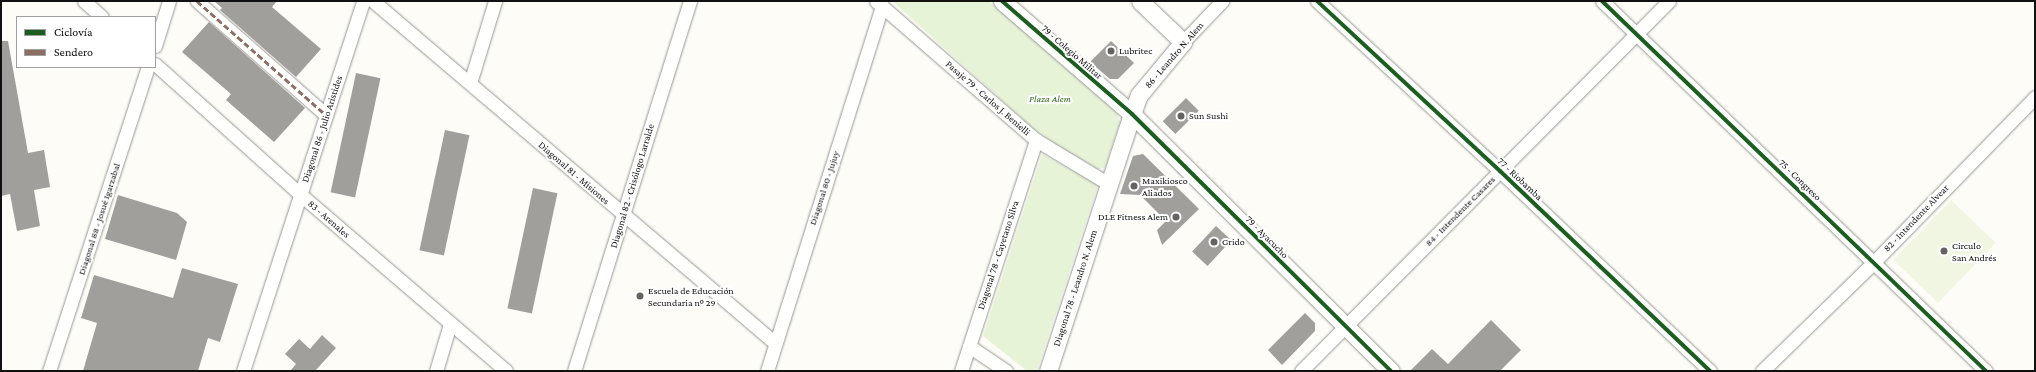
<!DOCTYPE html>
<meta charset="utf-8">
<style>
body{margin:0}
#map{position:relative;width:2036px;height:372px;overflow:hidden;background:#fdfcf7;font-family:"Crimson Pro",serif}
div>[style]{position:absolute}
.green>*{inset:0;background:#e7f3d7}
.pitch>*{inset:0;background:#f0f6e1;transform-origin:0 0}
.building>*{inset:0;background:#a19f9c;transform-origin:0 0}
.roads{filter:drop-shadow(0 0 1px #979795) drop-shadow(0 0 1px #979795)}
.minor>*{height:13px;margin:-6.5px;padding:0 6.5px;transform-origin:6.5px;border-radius:6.5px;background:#fffffe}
.tertiary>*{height:17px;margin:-8.5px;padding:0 8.5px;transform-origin:8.5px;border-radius:8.5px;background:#fffffe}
.quiet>*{height:3px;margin-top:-1.5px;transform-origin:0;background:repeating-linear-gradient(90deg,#8d6e63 0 6px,transparent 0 9px)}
.cycleway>*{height:4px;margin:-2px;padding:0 2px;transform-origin:2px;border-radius:2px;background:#1b5e20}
.dots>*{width:11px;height:11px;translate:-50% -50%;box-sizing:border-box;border:2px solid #fff;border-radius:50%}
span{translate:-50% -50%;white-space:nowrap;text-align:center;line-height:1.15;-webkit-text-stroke:4px #fff;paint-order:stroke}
.poi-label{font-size:10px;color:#111}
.left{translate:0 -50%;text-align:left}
.right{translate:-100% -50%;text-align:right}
.street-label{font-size:10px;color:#111}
.park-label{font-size:10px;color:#2f6b1f;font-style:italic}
.frame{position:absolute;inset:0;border:2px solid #111;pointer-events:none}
.legend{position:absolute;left:16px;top:16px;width:140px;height:52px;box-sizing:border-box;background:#fff;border:1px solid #a0a0a0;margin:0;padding:5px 7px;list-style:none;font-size:12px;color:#111}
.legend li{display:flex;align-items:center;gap:8px;height:20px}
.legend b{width:20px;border:1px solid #a0a0a0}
</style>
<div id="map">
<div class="green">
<i style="clip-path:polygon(892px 1px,989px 1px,1117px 113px,1120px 122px,1105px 168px,1098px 169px,1055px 144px,1033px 128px)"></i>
<i style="clip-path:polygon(1042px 154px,1098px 185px,1037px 371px,1027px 371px,983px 336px)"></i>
</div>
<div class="pitch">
<i style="left:1951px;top:200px;width:62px;height:83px;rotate:44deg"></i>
</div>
<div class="building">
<i style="clip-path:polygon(214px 1px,277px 1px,272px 7px,321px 49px,296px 77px,220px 10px,222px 8px)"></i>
<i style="clip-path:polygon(209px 22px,305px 108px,274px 142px,226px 100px,231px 94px,182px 52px)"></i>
<i style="clip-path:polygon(1px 41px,8px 41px,28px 153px,44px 150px,50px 187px,34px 190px,40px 226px,17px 231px,10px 194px,1px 196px)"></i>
<i style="clip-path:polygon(1111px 41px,1134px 63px,1118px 79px,1110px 79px,1090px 62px)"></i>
<i style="left:356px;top:73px;width:25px;height:122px;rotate:12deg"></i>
<i style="left:1186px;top:98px;width:18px;height:33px;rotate:45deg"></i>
<i style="left:445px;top:130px;width:25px;height:123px;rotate:12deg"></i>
<i style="clip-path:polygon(1143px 154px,1199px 209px,1162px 245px,1157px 230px,1166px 221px,1140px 195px,1120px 194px,1133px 156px)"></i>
<i style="left:533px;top:188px;width:25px;height:123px;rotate:12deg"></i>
<i style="clip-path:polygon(118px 195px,177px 213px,187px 222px,176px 260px,105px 239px)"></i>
<i style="left:1216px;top:226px;width:21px;height:35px;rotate:43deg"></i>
<i style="clip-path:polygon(182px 268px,238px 284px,220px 342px,208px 338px,198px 371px,83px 371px,97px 323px,81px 318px,94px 275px,173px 298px)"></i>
<i style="clip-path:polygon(1305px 313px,1315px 323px,1315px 331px,1282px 365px,1268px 350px)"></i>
<i style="clip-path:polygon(1491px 320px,1521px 350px,1500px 371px,1410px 371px,1432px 349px,1448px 364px)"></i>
<i style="clip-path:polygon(322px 335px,336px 348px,315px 371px,290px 371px,296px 364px,285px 354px,299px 339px,310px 349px)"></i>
</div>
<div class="roads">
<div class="minor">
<i style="left:84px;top:1px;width:24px;rotate:42deg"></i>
<i style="left:197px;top:1px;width:172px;rotate:41.5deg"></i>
<i style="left:373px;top:1px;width:528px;rotate:40.39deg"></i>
<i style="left:876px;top:1px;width:212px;rotate:41deg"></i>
<i style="left:1036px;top:140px;width:85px;rotate:31.1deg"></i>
<i style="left:1317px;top:1px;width:250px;rotate:42.9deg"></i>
<i style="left:1500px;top:171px;width:290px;rotate:43.6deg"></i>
<i style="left:1602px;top:1px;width:533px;rotate:43.94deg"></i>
<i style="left:1183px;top:42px;width:57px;rotate:-46.4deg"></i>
<i style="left:155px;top:46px;width:47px;rotate:-72.7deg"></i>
<i style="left:155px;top:64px;width:196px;rotate:41.9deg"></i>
<i style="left:301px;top:195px;width:270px;rotate:40.6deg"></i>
<i style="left:470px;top:83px;width:86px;rotate:-73deg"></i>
<i style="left:969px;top:346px;width:45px;rotate:34deg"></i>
<i style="left:49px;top:371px;width:320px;rotate:-72deg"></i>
<i style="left:243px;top:371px;width:389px;rotate:-72deg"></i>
<i style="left:436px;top:371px;width:49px;rotate:-73.4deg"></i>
<i style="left:574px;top:371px;width:388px;rotate:-72.6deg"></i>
<i style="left:767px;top:371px;width:383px;rotate:-72.5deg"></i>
<i style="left:961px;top:371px;width:243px;rotate:-72deg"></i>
<i style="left:1301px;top:371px;width:522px;rotate:-45.16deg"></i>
<i style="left:1762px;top:371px;width:156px;rotate:-44.2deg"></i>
<i style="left:1874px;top:262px;width:231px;rotate:-45.7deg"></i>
</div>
<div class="tertiary">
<i style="left:1002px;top:1px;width:172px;rotate:41deg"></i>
<i style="left:1132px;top:114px;width:365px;rotate:44.8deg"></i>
<i style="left:1048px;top:371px;width:270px;rotate:-71.9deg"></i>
<i style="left:1132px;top:114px;width:20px;rotate:-70deg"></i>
<i style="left:1139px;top:95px;width:69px;rotate:-50.3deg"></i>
<i style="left:1183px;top:42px;width:59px;rotate:-136.4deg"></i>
</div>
</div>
<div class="quiet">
<i style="left:197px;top:1px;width:172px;rotate:41.5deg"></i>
</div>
<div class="cycleway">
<i style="left:1002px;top:1px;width:172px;rotate:41deg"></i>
<i style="left:1132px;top:114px;width:365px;rotate:44.8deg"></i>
<i style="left:1317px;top:1px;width:250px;rotate:42.9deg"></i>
<i style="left:1500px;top:171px;width:290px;rotate:43.6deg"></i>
<i style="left:1602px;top:1px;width:533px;rotate:43.94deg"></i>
</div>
<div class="dots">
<i style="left:1111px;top:51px;background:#646362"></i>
<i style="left:1181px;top:116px;background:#646362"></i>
<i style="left:1134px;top:186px;background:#646362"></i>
<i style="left:1176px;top:217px;background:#646362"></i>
<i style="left:1214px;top:242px;background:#646362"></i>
<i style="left:1944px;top:251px;background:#646362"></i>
<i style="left:640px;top:296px;background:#646362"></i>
</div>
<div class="poi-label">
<span class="left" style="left:1119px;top:51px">Lubritec</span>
<span class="left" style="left:1189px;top:116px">Sun Sushi</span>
<span class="left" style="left:1142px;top:186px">Maxikiosco<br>Aliados</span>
<span class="right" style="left:1168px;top:217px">DLE Fitness Alem</span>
<span class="left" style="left:1222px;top:242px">Grido</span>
<span class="left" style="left:1952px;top:251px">Circulo<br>San Andrés</span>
<span class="left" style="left:648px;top:296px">Escuela de Educación<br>Secundaria nº 29</span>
</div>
<div class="street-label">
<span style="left:1072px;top:52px;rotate:41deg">79 - Colegio Militar</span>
<span style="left:1174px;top:55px;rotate:-49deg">86 - Leandro N. Alem</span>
<span style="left:988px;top:98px;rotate:41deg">Pasaje 79 - Carlos J. Benielli</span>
<span style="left:322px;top:129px;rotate:-72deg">Diagonal 86 - Julio Aristides</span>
<span style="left:574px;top:173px;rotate:41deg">Diagonal 81 - Misiones</span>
<span style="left:1520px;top:179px;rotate:43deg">77 - Riobamba</span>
<span style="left:1800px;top:180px;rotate:44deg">75 - Congreso</span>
<span style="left:632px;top:186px;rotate:-73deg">Diagonal 82 - Crisólogo Larralde</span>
<span style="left:824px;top:188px;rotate:-72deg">Diagonal 80 - Jujuy</span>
<span style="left:1460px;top:211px;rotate:-45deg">84 - Intendente Casares</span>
<span style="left:1916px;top:218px;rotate:-46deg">82 - Intendente Alvear</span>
<span style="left:99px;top:219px;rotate:-72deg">Diagonal 88 - Josué Igarzabal</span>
<span style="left:329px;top:219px;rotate:41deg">83 - Arenales</span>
<span style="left:1267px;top:237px;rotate:45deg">79 - Ayacucho</span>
<span style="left:998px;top:255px;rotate:-72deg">Diagonal 78 - Cayetano Silva</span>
<span style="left:1075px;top:288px;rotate:-72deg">Diagonal 78 - Leandro N. Alem</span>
</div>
<div class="park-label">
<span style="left:1050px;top:99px">Plaza Alem</span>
</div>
<div class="frame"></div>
<ul class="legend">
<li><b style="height:5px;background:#1b5e20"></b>Ciclovía</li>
<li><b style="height:5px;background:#8d6e63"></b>Sendero</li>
</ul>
</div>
